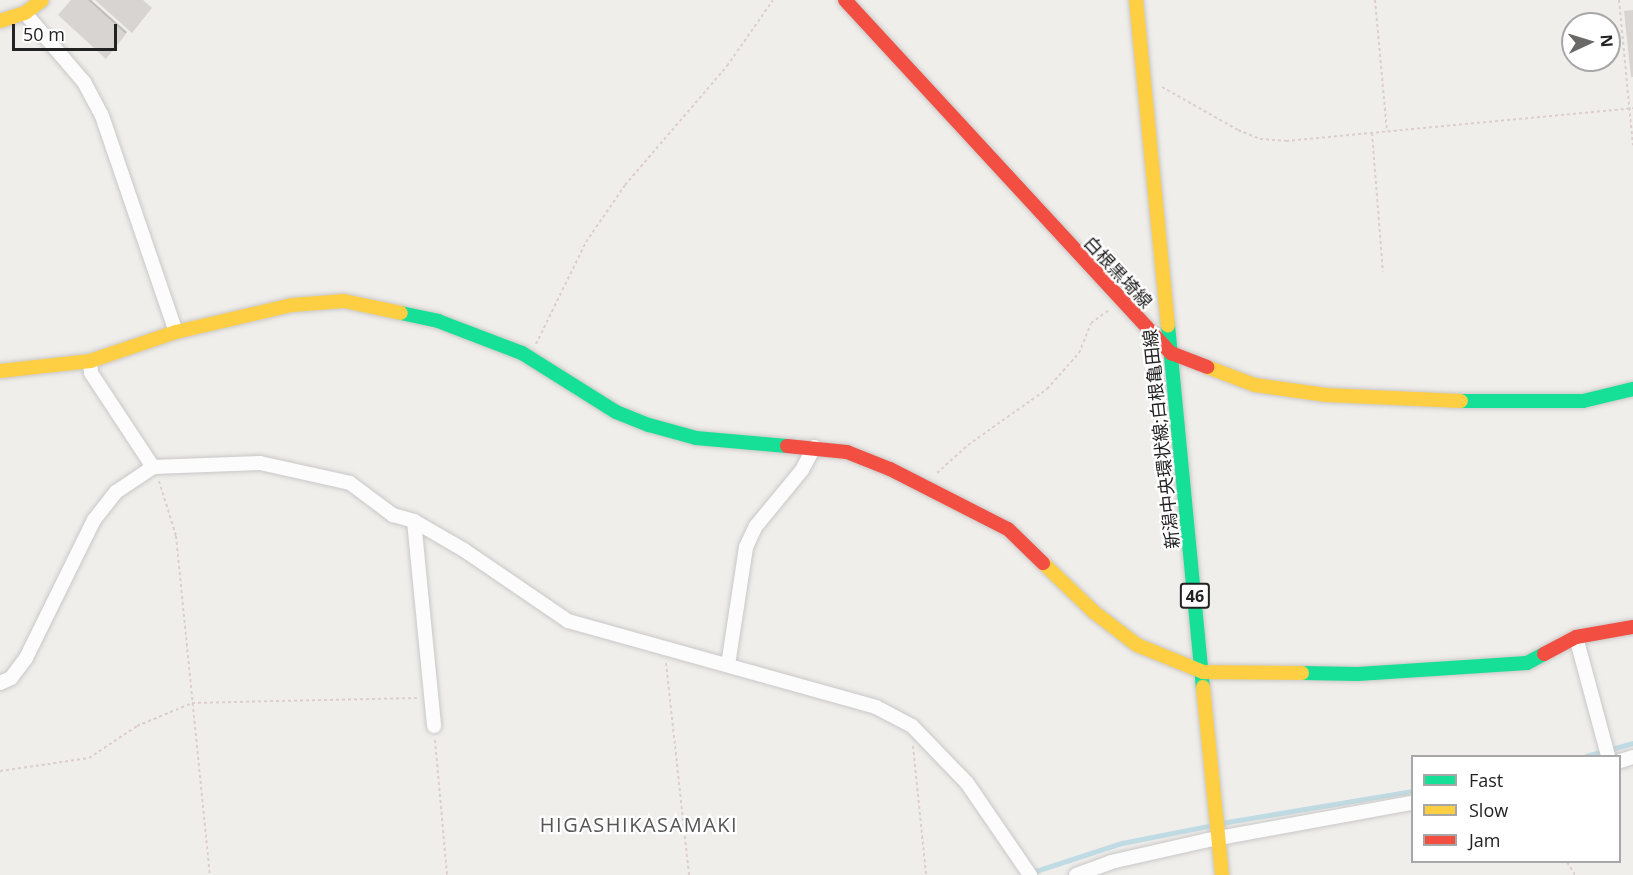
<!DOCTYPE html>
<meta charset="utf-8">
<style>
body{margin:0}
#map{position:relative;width:1633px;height:875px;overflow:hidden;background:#f0eeeb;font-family:"Open Sans","Noto Sans JP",sans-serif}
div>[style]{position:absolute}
.shadow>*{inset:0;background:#0003}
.stream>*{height:4.5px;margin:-2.25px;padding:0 2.25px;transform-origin:2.25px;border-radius:2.25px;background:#bfdbe3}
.building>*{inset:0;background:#d7d4d2}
.path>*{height:2px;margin-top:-1px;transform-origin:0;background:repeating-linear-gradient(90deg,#dccecd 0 3px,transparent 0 6px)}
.roads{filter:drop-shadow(0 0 2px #c9c8c7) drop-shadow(0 0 2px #c9c8c7)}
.street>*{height:14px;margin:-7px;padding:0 7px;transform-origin:7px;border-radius:7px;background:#fdfcfc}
.fast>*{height:14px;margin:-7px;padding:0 7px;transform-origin:7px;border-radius:7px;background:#16e098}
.slow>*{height:14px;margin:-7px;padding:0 7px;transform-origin:7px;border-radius:7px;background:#ffcf43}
.jam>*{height:14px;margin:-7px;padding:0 7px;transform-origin:7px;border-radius:7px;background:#f24e42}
span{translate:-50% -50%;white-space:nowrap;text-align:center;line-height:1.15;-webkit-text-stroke:4.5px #fff;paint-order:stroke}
.shield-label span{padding:2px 4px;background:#fff;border:2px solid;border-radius:4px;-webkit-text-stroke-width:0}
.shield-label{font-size:16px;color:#222;font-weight:700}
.street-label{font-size:18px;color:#222}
.neighbourhood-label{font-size:20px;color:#555;letter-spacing:1.5px}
.legend{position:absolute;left:1411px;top:755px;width:210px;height:108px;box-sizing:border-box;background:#fff;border:2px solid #a7a7a7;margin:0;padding:8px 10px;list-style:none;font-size:18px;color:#222}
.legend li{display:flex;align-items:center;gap:12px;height:30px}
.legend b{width:30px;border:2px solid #a7a7a7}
.north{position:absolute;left:1561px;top:12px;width:60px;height:60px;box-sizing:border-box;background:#fff;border:2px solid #a7a7a7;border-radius:50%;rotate:86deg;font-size:16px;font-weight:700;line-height:24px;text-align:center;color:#222}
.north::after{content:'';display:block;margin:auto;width:21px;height:27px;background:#6a6968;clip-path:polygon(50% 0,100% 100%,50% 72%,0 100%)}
.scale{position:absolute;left:12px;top:24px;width:105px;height:27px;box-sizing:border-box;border:3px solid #222;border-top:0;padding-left:8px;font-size:18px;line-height:21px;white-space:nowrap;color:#222;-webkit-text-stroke:4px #fff;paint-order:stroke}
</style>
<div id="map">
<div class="shadow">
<i style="clip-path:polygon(73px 0,91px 0,127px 32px,106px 57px)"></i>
</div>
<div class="stream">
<i style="left:1586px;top:756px;width:49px;rotate:-15.5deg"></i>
<i style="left:1221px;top:823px;width:194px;rotate:-9.5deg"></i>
<i style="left:1030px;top:873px;width:97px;rotate:-18.1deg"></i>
<i style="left:1122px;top:843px;width:93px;rotate:-11.2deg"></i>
</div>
<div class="building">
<i style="clip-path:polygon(71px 0,88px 0,126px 34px,106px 59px,58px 15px)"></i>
<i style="clip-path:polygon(95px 0,143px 0,152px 8px,132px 33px)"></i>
<i style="clip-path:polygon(1633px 10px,1633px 77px,1631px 77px,1624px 11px)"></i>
</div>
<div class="path">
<i style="left:1375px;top:0;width:132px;rotate:84.8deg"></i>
<i style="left:1619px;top:0;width:146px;rotate:84.5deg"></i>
<i style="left:1162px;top:87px;width:87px;rotate:29.5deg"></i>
<i style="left:1238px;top:130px;width:24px;rotate:22deg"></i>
<i style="left:1260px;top:139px;width:26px;rotate:4deg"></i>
<i style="left:1286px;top:141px;width:349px;rotate:-5.4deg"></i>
<i style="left:1372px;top:133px;width:139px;rotate:85.5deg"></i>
<i style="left:536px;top:344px;width:114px;rotate:-63.9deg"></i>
<i style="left:586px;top:242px;width:69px;rotate:-55.6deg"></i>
<i style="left:625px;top:185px;width:157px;rotate:-49.4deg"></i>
<i style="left:727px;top:66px;width:80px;rotate:-55.1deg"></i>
<i style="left:937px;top:473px;width:42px;rotate:-42.1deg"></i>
<i style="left:968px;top:445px;width:97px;rotate:-35.3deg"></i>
<i style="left:1047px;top:389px;width:48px;rotate:-48.4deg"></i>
<i style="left:1079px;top:353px;width:32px;rotate:-68deg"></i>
<i style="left:1091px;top:323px;width:24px;rotate:-36deg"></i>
<i style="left:159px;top:481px;width:58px;rotate:72.8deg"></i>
<i style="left:176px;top:536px;width:341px;rotate:84.3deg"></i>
<i style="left:666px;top:663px;width:213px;rotate:83.8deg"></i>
<i style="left:435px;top:740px;width:136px;rotate:84.9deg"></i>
<i style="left:913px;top:746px;width:130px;rotate:84.2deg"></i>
<i style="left:0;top:771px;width:90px;rotate:-8.3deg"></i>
<i style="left:89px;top:758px;width:58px;rotate:-33.7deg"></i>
<i style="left:137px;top:726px;width:60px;rotate:-22.7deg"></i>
<i style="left:192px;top:703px;width:225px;rotate:-1.3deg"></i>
<i style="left:1567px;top:862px;width:15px;rotate:58deg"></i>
</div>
<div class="roads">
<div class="street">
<i style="left:25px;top:13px;width:91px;rotate:49.5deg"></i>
<i style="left:84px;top:82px;width:38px;rotate:62deg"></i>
<i style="left:102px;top:116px;width:228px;rotate:71.1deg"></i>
<i style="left:90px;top:361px;width:12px;rotate:85deg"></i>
<i style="left:91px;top:373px;width:113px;rotate:56.6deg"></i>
<i style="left:414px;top:521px;width:206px;rotate:84.4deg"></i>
<i style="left:1576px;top:637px;width:123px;rotate:74.9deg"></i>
<i style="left:728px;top:665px;width:119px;rotate:-81.3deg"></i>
<i style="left:746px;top:547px;width:23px;rotate:-65deg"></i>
<i style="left:756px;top:526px;width:72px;rotate:-50.6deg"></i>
<i style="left:802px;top:470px;width:26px;rotate:-62deg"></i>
<i style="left:0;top:683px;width:12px;rotate:-24deg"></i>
<i style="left:11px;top:678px;width:25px;rotate:-53deg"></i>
<i style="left:26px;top:658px;width:154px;rotate:-63.8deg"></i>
<i style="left:94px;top:520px;width:36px;rotate:-52deg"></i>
<i style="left:116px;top:492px;width:45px;rotate:-34deg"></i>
<i style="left:153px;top:467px;width:107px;rotate:-2.1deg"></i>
<i style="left:260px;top:463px;width:92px;rotate:12.5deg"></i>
<i style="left:350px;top:483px;width:54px;rotate:36.7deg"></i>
<i style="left:393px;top:515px;width:22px;rotate:16deg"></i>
<i style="left:414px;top:521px;width:58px;rotate:30.1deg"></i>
<i style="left:464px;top:550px;width:126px;rotate:34.3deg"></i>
<i style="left:568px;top:621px;width:320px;rotate:15.6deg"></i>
<i style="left:876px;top:707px;width:41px;rotate:27.8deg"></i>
<i style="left:912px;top:726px;width:79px;rotate:46deg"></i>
<i style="left:967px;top:783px;width:112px;rotate:55.6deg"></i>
<i style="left:1620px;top:761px;width:14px;rotate:-17deg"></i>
<i style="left:1076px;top:875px;width:37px;rotate:-20deg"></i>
<i style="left:1111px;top:862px;width:99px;rotate:-12.8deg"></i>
<i style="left:1208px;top:840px;width:207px;rotate:-10.3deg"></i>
</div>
<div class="fast">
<i style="left:401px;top:313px;width:38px;rotate:12deg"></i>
<i style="left:438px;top:321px;width:90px;rotate:20.9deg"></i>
<i style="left:522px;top:353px;width:111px;rotate:32.1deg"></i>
<i style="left:616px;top:412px;width:35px;rotate:22deg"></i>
<i style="left:649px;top:425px;width:49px;rotate:15.5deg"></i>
<i style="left:696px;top:438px;width:91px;rotate:5deg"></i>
<i style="left:1168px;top:325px;width:364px;rotate:84.5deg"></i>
<i style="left:1461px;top:401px;width:122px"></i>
<i style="left:1583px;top:401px;width:51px;rotate:-13.5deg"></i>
<i style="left:1302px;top:673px;width:56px;rotate:1deg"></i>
<i style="left:1358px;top:674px;width:169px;rotate:-3.7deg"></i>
<i style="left:1527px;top:663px;width:19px;rotate:-28deg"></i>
</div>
<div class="slow">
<i style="left:1136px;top:0;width:327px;rotate:84.4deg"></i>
<i style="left:0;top:21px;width:26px;rotate:-18deg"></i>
<i style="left:25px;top:13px;width:21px;rotate:-37deg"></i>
<i style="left:1207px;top:367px;width:51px;rotate:20.6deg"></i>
<i style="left:1255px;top:385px;width:72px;rotate:8deg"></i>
<i style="left:1326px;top:395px;width:135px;rotate:2.5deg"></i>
<i style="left:0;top:371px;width:91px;rotate:-6.3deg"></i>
<i style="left:90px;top:361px;width:91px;rotate:-18.6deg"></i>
<i style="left:176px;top:332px;width:119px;rotate:-13.1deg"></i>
<i style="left:292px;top:305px;width:52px;rotate:-4.4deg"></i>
<i style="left:344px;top:301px;width:58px;rotate:11.9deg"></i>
<i style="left:1043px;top:563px;width:71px;rotate:43.9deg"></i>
<i style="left:1094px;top:612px;width:54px;rotate:37.5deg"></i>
<i style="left:1137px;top:645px;width:71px;rotate:22.2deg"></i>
<i style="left:1203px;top:672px;width:99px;rotate:0.6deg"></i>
<i style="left:1203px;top:687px;width:189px;rotate:84.2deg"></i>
</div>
<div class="jam">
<i style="left:845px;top:0;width:481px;rotate:47.3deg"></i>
<i style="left:1171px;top:353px;width:39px;rotate:21deg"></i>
<i style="left:787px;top:446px;width:60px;rotate:5.7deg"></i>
<i style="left:847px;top:452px;width:46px;rotate:21.6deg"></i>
<i style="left:890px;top:469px;width:132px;rotate:27deg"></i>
<i style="left:1008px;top:529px;width:49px;rotate:44.2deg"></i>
<i style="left:1544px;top:654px;width:36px;rotate:-28deg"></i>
<i style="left:1576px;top:637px;width:58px;rotate:-10deg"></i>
</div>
</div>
<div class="shield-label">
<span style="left:1195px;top:596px">46</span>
</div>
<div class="street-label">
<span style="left:1118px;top:272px;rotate:47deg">白根黒埼線</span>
<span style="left:1161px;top:439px;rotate:-96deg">新潟中央環状線;白根亀田線</span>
</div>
<div class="neighbourhood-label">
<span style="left:639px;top:824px">HIGASHIKASAMAKI</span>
</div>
<ul class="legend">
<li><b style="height:8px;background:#16e098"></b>Fast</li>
<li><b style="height:8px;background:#ffcf43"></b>Slow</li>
<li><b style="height:8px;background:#f24e42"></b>Jam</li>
</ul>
<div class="north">N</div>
<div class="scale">50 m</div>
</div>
